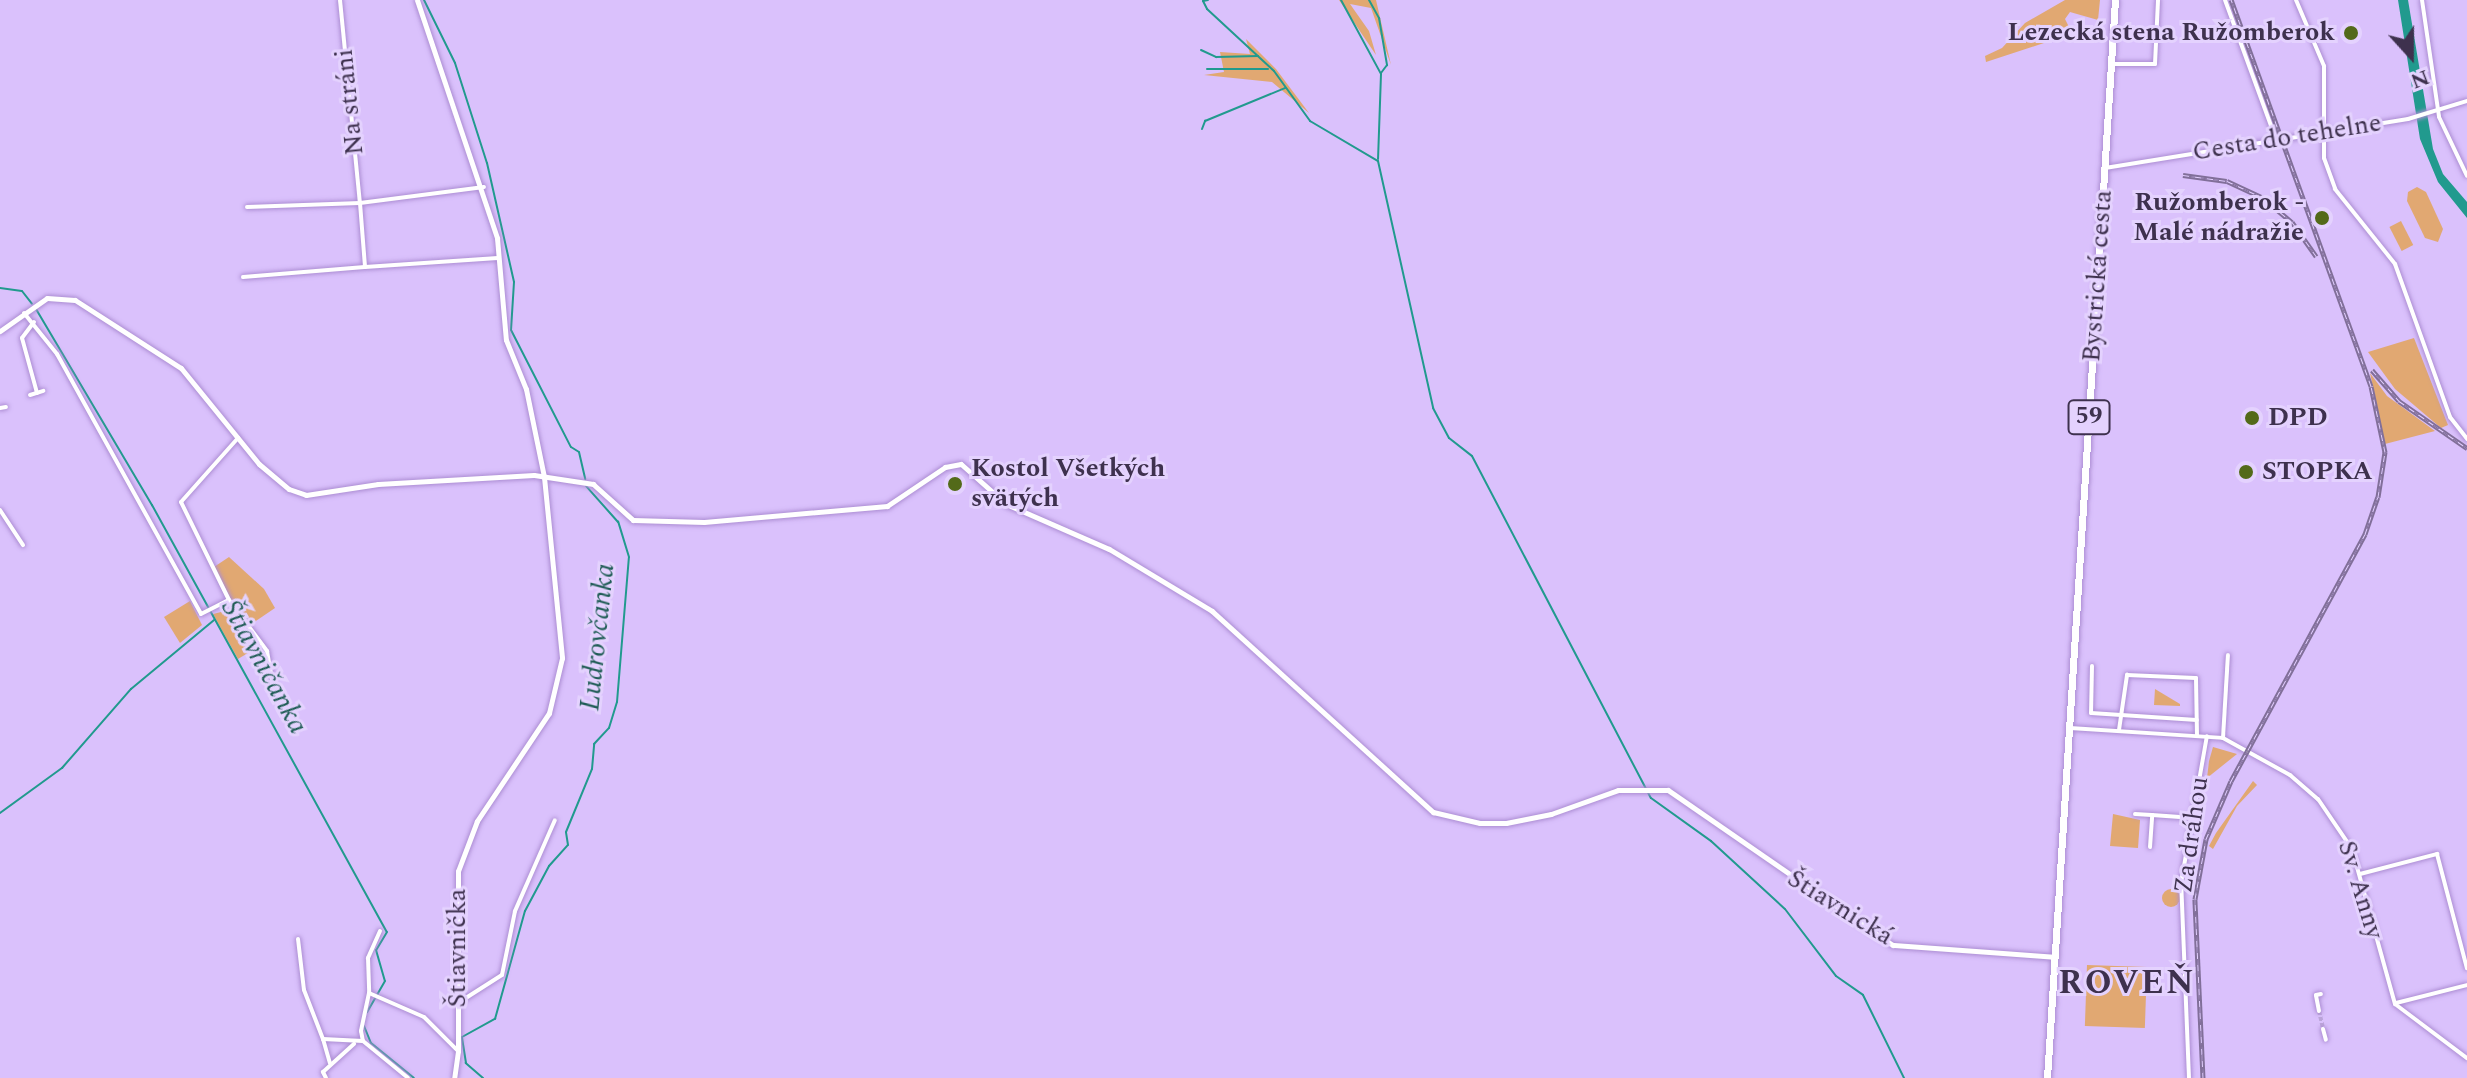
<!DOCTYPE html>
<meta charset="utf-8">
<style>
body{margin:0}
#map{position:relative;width:2467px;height:1078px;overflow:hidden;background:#dac1fc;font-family:Spectral,serif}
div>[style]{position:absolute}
.green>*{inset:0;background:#e1a872;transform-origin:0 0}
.round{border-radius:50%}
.water>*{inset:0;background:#219a8e}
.stream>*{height:2px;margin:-1px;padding:0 1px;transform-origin:1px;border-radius:1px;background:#219a8e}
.minor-tunnel>*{height:4px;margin-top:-2px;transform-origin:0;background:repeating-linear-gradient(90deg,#bba4d9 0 4px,transparent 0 6px)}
.roads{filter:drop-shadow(0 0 2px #ac8dd3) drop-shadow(0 0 2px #ac8dd3)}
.minor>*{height:4px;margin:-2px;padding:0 2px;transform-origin:2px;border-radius:2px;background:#fff}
.tertiary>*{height:5px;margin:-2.5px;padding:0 2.5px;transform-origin:2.5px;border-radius:2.5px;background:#fff}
.primary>*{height:7px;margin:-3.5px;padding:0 3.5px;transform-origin:3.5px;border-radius:3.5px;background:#fff}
.rail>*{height:5px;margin-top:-2.5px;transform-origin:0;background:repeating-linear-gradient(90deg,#e4d2fe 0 6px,#816f99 0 12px);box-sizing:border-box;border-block:2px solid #816f99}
.dots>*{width:22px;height:22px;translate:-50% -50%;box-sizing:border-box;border:4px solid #e4d2fe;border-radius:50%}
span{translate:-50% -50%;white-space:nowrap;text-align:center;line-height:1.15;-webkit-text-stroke:6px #e4d2fe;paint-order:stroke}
.shield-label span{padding:2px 6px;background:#e4d2fe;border:2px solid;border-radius:6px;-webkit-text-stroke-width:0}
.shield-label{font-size:24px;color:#3e314e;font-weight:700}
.poi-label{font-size:26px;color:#3e314e;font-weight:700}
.right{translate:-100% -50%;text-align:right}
.left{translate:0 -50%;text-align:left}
.street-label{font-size:26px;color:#3e314e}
.water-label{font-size:28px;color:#1f5c55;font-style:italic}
.district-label{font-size:34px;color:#3e314e;font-weight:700;letter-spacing:2px}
.north{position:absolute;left:2371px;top:16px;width:80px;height:80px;-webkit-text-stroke:6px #e4d2fe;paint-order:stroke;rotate:159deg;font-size:22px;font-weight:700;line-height:32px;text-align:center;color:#3e314e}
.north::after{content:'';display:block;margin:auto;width:28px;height:36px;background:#3e314e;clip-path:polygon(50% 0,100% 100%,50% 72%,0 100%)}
</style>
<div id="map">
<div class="green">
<i style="clip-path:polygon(1339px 0,1376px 0,1391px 65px,1371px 8px,1350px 4px,1369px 31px,1376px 55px)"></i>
<i style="clip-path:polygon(2065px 0,2100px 0,2098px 20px,2070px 12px,2065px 19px,2069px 27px,2054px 29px,2053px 40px,1986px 62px,1985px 56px,2002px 48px,2025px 23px)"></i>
<i style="clip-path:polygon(1246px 39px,1276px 69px,1309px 113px,1272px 82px,1204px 75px,1224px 72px,1220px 52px,1250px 54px)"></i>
<i style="clip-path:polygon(2417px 187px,2426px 192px,2443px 229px,2438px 242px,2425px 238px,2407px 201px,2408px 192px)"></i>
<i style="left:2401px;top:221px;width:27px;height:13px;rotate:63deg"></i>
<i style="clip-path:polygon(2414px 338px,2448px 425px,2441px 428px,2395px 389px,2368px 352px)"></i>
<i style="clip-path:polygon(2370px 373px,2387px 396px,2435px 431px,2385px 444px)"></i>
<i style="clip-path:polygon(229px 557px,264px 589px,275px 608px,253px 623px,232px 601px,214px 567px)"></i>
<i style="clip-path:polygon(190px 601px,202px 625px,180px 643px,164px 617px)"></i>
<i style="clip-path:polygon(229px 610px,261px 645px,238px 659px,213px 614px)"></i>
<i style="clip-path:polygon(2155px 689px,2180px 704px,2180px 706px,2154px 705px)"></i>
<i style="clip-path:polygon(2213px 747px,2237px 754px,2207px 778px,2209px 761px)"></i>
<i style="clip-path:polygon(2253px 781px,2257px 785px,2237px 806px,2213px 849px,2209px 846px,2216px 833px)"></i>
<i style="clip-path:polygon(2113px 814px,2140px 820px,2138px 848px,2110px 846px)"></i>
<i class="round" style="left:2162px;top:889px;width:18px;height:18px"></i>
<i style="left:2087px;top:965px;width:60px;height:61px;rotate:2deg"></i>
</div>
<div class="water">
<i style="clip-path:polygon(2398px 0,2408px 0,2433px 149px,2443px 174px,2467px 202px,2467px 218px,2438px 182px,2420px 139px)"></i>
</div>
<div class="stream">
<i style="left:424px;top:0;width:70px;rotate:63.8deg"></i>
<i style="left:455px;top:63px;width:105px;rotate:72.3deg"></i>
<i style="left:487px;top:163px;width:122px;rotate:77.2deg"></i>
<i style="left:514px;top:282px;width:48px;rotate:93.6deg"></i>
<i style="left:511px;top:330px;width:131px;rotate:62.9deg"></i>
<i style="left:571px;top:447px;width:9px;rotate:32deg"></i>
<i style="left:579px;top:452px;width:28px;rotate:77deg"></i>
<i style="left:1208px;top:0;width:5px;rotate:169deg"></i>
<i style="left:1203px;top:1px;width:9px;rotate:63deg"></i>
<i style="left:1207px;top:9px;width:91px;rotate:42.8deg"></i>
<i style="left:1274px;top:71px;width:62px;rotate:54.2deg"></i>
<i style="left:1310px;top:121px;width:79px;rotate:30.5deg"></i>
<i style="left:1378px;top:161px;width:253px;rotate:77.4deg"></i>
<i style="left:1433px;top:408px;width:34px;rotate:62deg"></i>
<i style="left:1449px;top:438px;width:29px;rotate:38deg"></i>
<i style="left:1472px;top:456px;width:386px;rotate:62.4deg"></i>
<i style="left:1651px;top:798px;width:74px;rotate:35.6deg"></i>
<i style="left:1711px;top:841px;width:100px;rotate:42.6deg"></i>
<i style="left:1785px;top:909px;width:84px;rotate:52.7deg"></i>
<i style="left:1836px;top:976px;width:33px;rotate:35deg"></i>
<i style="left:1863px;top:995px;width:93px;rotate:63.7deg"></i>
<i style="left:1341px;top:0;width:84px;rotate:61.6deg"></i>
<i style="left:1381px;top:74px;width:85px;rotate:92deg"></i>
<i style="left:1369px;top:0;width:21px;rotate:61deg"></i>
<i style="left:1379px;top:18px;width:48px;rotate:80.3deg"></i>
<i style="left:1387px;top:65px;width:10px;rotate:127deg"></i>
<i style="left:1201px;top:50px;width:17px;rotate:25deg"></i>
<i style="left:1216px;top:57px;width:42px;rotate:-1.4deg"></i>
<i style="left:1207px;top:69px;width:61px"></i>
<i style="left:1202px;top:129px;width:9px;rotate:-69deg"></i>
<i style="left:1205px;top:121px;width:87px;rotate:-22.4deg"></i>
<i style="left:0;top:288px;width:22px;rotate:8deg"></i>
<i style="left:22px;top:291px;width:16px;rotate:52deg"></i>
<i style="left:36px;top:309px;width:228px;rotate:59.4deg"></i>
<i style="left:152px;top:505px;width:487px;rotate:61.2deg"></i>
<i style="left:387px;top:932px;width:21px;rotate:121deg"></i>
<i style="left:376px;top:950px;width:32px;rotate:74deg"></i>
<i style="left:385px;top:981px;width:36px;rotate:120deg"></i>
<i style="left:0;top:813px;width:77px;rotate:-36deg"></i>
<i style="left:62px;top:768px;width:105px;rotate:-48.9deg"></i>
<i style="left:131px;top:689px;width:108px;rotate:-39.7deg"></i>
<i style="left:364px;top:1026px;width:18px;rotate:68deg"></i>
<i style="left:371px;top:1043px;width:55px;rotate:39.1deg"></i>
<i style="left:483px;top:1078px;width:23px;rotate:-139deg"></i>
<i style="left:466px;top:1063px;width:26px;rotate:-99deg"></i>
<i style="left:462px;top:1037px;width:38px;rotate:-29deg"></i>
<i style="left:495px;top:1019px;width:112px;rotate:-74.5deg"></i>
<i style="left:525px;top:911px;width:51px;rotate:-61.9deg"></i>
<i style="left:549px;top:866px;width:28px;rotate:-48deg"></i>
<i style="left:568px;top:845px;width:13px;rotate:-99deg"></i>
<i style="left:566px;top:832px;width:68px;rotate:-67.6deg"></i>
<i style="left:592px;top:769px;width:25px;rotate:-85deg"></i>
<i style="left:594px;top:744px;width:22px;rotate:-47deg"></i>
<i style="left:609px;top:728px;width:27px;rotate:-73deg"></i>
<i style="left:617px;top:702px;width:145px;rotate:-85.3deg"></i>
<i style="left:629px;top:557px;width:37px;rotate:-107deg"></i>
<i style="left:618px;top:522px;width:48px;rotate:-131.6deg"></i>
</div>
<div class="minor-tunnel">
<i style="left:2319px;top:1011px;width:18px;rotate:77deg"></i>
</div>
<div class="roads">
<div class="minor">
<i style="left:340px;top:0;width:204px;rotate:84.4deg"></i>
<i style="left:360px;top:203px;width:125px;rotate:-7.4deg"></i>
<i style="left:2225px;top:0;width:146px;rotate:69.9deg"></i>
<i style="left:2296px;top:0;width:72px;rotate:67deg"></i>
<i style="left:2324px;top:66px;width:92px;rotate:90deg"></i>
<i style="left:2324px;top:158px;width:33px;rotate:70deg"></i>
<i style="left:2335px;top:189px;width:96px;rotate:51.3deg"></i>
<i style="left:2395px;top:264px;width:163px;rotate:70.2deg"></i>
<i style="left:2450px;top:417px;width:28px;rotate:52deg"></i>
<i style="left:2422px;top:0;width:118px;rotate:81.7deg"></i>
<i style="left:2439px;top:117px;width:65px;rotate:64.6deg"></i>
<i style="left:2111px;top:64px;width:44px"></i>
<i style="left:2155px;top:64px;width:64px;rotate:-87.3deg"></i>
<i style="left:2105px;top:168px;width:307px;rotate:-9.2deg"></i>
<i style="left:2408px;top:119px;width:62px;rotate:-17deg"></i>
<i style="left:247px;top:207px;width:113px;rotate:-2deg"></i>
<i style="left:360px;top:203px;width:64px;rotate:85.5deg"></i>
<i style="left:365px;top:267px;width:133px;rotate:-3.9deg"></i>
<i style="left:243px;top:277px;width:122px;rotate:-4.7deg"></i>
<i style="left:24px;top:313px;width:53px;rotate:51.2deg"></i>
<i style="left:57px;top:354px;width:297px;rotate:61deg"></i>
<i style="left:201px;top:614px;width:31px;rotate:-27deg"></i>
<i style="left:229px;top:600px;width:109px;rotate:-116.1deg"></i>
<i style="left:181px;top:502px;width:86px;rotate:-48.3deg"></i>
<i style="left:34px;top:322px;width:20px;rotate:127deg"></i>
<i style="left:22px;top:338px;width:57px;rotate:74.7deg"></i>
<i style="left:30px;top:395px;width:14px;rotate:-17deg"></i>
<i style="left:0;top:408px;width:6px;rotate:-9deg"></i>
<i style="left:0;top:510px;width:42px;rotate:56.7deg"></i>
<i style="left:229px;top:600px;width:64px;rotate:53.3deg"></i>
<i style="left:267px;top:651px;width:35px;rotate:80deg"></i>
<i style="left:2092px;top:666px;width:47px;rotate:91.2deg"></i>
<i style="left:2091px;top:713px;width:106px;rotate:3.8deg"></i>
<i style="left:2070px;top:728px;width:153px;rotate:3.7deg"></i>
<i style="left:2223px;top:738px;width:77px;rotate:28.9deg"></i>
<i style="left:2290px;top:775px;width:37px;rotate:41deg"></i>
<i style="left:2318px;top:799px;width:60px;rotate:55.8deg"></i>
<i style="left:2352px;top:849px;width:161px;rotate:74.5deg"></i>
<i style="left:2395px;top:1004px;width:90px;rotate:36.9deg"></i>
<i style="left:2119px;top:730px;width:56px;rotate:-81.7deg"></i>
<i style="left:2127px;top:675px;width:69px;rotate:2.5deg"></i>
<i style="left:2196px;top:678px;width:57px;rotate:89deg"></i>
<i style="left:2223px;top:738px;width:83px;rotate:-86.6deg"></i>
<i style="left:2135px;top:814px;width:17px;rotate:3deg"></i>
<i style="left:2150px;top:847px;width:32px;rotate:-86deg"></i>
<i style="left:2152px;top:815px;width:42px;rotate:4.1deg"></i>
<i style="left:2360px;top:874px;width:80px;rotate:-14.6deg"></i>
<i style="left:2437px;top:854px;width:118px;rotate:75.3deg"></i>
<i style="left:380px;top:931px;width:30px;rotate:114deg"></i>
<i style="left:368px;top:958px;width:35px;rotate:88deg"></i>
<i style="left:369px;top:993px;width:39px;rotate:102deg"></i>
<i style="left:361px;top:1031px;width:10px;rotate:79deg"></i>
<i style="left:363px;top:1041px;width:58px;rotate:39.4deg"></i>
<i style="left:298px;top:939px;width:51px;rotate:83.3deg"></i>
<i style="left:304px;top:990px;width:53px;rotate:68.8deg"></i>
<i style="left:323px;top:1039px;width:40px;rotate:2.9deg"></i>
<i style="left:369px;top:993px;width:60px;rotate:23.6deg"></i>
<i style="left:424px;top:1017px;width:48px;rotate:45deg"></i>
<i style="left:458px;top:1003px;width:52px;rotate:-32.5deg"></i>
<i style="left:502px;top:975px;width:65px;rotate:-78.5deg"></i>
<i style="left:515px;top:911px;width:99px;rotate:-66.3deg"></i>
<i style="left:2396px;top:1003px;width:73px;rotate:-14.2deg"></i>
<i style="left:2319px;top:1011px;width:16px;rotate:-101deg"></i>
<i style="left:2316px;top:995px;width:5px;rotate:-11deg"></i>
<i style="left:2323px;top:1029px;width:11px;rotate:75deg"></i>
<i style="left:323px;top:1039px;width:25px;rotate:74deg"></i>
<i style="left:326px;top:1078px;width:7px;rotate:-117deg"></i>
<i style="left:323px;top:1072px;width:42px;rotate:-42.1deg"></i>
<i style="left:2189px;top:1078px;width:195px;rotate:-92.3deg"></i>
<i style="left:2181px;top:883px;width:149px;rotate:-80deg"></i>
</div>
<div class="tertiary">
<i style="left:417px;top:0;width:251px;rotate:71.4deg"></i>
<i style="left:497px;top:238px;width:102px;rotate:85deg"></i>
<i style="left:506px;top:340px;width:53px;rotate:67.8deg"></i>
<i style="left:526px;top:389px;width:90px;rotate:78.4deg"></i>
<i style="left:544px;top:477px;width:182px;rotate:84.3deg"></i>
<i style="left:562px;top:658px;width:57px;rotate:103.3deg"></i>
<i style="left:549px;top:713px;width:130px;rotate:123.7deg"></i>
<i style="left:477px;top:821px;width:53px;rotate:110.8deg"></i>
<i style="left:458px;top:871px;width:180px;rotate:90deg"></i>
<i style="left:458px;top:1051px;width:27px;rotate:98deg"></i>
<i style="left:0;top:331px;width:57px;rotate:-35.1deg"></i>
<i style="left:47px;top:298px;width:28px;rotate:4deg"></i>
<i style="left:75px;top:300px;width:126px;rotate:32.7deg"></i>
<i style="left:181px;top:368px;width:124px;rotate:50.9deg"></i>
<i style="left:259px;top:464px;width:39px;rotate:40deg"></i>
<i style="left:289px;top:489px;width:18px;rotate:19deg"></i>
<i style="left:306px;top:495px;width:73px;rotate:-8.7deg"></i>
<i style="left:378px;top:484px;width:156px;rotate:-3.3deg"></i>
<i style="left:534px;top:475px;width:60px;rotate:8.7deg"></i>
<i style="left:593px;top:484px;width:54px;rotate:42deg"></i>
<i style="left:633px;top:520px;width:71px;rotate:1.6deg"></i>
<i style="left:704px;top:522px;width:184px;rotate:-5deg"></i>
<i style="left:887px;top:506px;width:70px;rotate:-33.9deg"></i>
<i style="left:945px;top:467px;width:16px;rotate:-11deg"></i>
<i style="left:961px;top:464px;width:60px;rotate:41.6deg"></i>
<i style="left:1006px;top:504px;width:112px;rotate:23.6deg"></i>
<i style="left:1109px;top:549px;width:120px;rotate:31deg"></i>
<i style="left:1212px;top:611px;width:299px;rotate:42.3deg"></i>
<i style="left:1433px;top:812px;width:48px;rotate:13.2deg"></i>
<i style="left:1480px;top:823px;width:26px"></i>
<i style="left:1506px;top:823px;width:46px;rotate:-11.3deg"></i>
<i style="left:1551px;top:814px;width:71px;rotate:-19.7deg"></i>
<i style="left:1618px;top:790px;width:50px"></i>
<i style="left:1668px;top:790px;width:273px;rotate:34.6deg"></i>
<i style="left:1893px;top:945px;width:162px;rotate:4.2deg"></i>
</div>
<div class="primary">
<i style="left:2047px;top:1078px;width:1080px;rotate:-86.39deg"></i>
</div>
</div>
<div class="rail">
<i style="left:2183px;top:175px;width:44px;rotate:7.8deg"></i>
<i style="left:2227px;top:181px;width:38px;rotate:25deg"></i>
<i style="left:2262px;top:197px;width:39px;rotate:40deg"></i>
<i style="left:2292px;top:222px;width:42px;rotate:54.8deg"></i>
<i style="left:2372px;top:370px;width:41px;rotate:48.9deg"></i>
<i style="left:2399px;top:401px;width:83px;rotate:34.7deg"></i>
<i style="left:2203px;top:1078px;width:179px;rotate:-92.6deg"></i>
<i style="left:2195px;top:899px;width:61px;rotate:-79.6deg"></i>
<i style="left:2206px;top:839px;width:63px;rotate:-66.7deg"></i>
<i style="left:2231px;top:781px;width:281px;rotate:-61.5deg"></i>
<i style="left:2365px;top:534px;width:39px;rotate:-71deg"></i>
<i style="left:2378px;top:497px;width:46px;rotate:-81.2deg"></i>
<i style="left:2385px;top:452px;width:67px;rotate:-102deg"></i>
<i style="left:2371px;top:386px;width:411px;rotate:-109.9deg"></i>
</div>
<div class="dots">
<i style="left:2351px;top:33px;background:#536a19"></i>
<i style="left:2322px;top:218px;background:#536a19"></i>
<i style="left:2252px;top:418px;background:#536a19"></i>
<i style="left:2246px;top:472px;background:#536a19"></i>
<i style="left:955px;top:484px;background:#536a19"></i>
</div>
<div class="shield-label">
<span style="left:2089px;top:417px">59</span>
</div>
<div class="poi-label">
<span class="right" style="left:2335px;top:33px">Lezecká stena Ružomberok</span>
<span class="right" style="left:2304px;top:218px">Ružomberok -<br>Malé nádražie</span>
<span class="left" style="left:2268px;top:418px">DPD</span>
<span class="left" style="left:971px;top:484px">Kostol Všetkých<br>svätých</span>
<span class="left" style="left:2262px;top:472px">STOPKA</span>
</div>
<div class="street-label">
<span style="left:350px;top:102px;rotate:-96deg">Na stráni</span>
<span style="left:2287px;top:138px;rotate:-9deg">Cesta do tehelne</span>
<span style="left:2098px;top:276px;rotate:-86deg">Bystrická cesta</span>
<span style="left:2192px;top:835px;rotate:-82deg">Za dráhou</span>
<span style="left:2360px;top:890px;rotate:73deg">Sv. Anny</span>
<span style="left:1840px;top:908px;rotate:32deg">Štiavnická</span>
<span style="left:458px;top:948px;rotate:-90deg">Štiavnička</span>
</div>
<div class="water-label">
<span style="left:598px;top:637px;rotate:-84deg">Ludrovčanka</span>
<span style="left:264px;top:667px;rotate:61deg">Štiavničanka</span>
</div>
<div class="district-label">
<span style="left:2127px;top:984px">ROVEŇ</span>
</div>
<div class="north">N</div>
</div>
